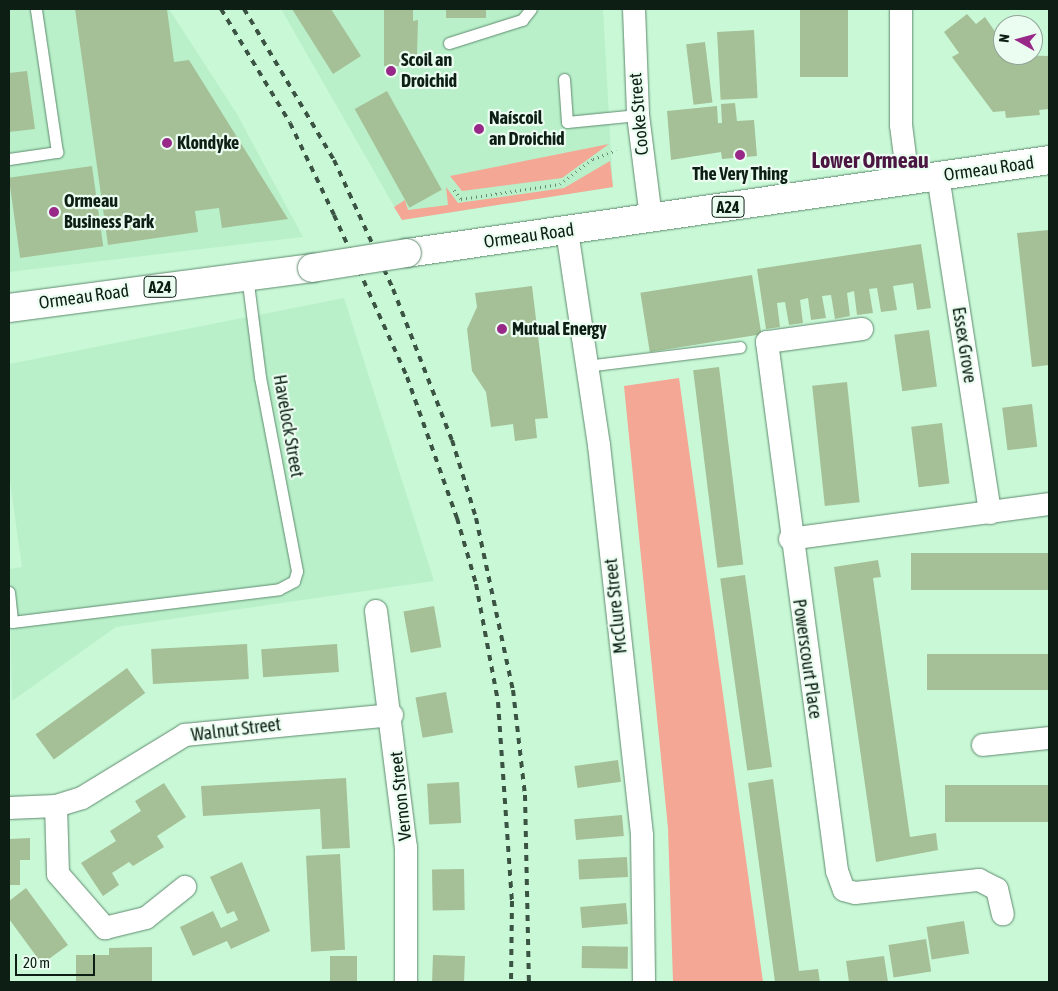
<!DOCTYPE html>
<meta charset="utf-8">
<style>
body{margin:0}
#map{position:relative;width:1058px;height:991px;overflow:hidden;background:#c9f8d7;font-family:"Asap Condensed",sans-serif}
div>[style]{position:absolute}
.built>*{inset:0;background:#b9f0ca}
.green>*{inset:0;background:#f4a794}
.building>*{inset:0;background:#a5c096;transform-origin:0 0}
.path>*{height:3px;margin-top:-1.5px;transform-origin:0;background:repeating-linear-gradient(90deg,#698974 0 1px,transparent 0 5px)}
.roads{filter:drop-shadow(0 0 1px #5f8b6e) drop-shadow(0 0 1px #5f8b6e)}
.lane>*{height:11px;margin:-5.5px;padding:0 5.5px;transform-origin:5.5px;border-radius:5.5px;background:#fff}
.street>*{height:22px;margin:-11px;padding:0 11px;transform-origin:11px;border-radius:11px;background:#fff}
.primary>*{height:28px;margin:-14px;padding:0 14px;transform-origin:14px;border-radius:14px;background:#fff}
.rail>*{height:4px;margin-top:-2px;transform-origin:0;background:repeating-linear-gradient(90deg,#3a5342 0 6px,transparent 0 12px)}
.bridges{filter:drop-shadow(0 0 1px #5f8b6e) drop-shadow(0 0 1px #5f8b6e)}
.primary-bridge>*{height:28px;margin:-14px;padding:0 14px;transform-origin:14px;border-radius:14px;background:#fff}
.dots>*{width:14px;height:14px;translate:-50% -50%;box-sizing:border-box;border:2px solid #ebfdf0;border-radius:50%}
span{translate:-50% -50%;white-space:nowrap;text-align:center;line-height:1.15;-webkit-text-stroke:4.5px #ebfdf0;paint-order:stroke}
.shield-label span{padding:1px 4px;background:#ebfdf0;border:1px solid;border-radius:4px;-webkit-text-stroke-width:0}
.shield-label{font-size:16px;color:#0d1f14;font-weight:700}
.poi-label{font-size:18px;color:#0d1f14;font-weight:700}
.left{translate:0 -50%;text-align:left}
.street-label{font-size:18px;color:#0d1f14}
.district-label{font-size:22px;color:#4c1643;font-weight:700}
.frame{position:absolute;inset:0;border:10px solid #0d1f14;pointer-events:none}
.north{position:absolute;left:993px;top:15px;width:50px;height:50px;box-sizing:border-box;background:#ebfdf0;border:1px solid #92a498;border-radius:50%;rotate:277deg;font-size:14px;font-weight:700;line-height:20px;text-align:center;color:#0d1f14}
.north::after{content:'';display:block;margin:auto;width:18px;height:22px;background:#982988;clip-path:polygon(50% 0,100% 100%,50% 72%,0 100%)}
.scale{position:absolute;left:15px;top:954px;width:80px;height:22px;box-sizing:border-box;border:2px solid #0d1f14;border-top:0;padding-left:6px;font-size:15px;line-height:18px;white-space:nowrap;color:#0d1f14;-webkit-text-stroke:4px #ebfdf0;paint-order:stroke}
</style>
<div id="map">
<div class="built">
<i style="clip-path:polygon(9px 9px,169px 9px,237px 114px,303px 237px,9px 272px)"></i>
<i style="clip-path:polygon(281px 9px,603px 9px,613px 187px,402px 220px)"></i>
<i style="clip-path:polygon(344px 298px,434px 581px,116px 627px,12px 701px,9px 569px,22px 567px,9px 475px,9px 364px)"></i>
</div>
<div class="green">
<i style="clip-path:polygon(609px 144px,562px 178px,462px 191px,450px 176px)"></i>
<i style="clip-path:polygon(610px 161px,613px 187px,402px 220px,394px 207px,405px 200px,408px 210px,448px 205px,446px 187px,458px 203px,564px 188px)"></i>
<i style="clip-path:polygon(679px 378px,763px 982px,673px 982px,668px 828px,624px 386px)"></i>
</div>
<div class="building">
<i style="clip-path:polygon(75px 9px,167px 9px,174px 62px,189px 60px,288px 219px,222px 228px,219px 208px,195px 211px,198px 232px,108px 245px)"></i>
<i style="clip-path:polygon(292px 9px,331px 9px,361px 56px,333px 74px)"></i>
<i style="clip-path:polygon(384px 9px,413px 9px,413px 21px,418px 20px,417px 55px,413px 55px,412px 66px,384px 66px)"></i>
<i style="left:446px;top:9px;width:40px;height:9px"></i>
<i style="left:800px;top:9px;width:48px;height:68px"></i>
<i style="clip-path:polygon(967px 14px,976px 24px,985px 17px,1003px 43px,1003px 55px,1049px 56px,1049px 109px,1039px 110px,1040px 115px,1006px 118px,1005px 111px,993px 112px,952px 57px,959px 53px,944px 32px)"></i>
<i style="left:754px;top:30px;width:68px;height:37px;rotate:87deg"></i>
<i style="left:705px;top:42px;width:61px;height:19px;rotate:83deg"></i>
<i style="clip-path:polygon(27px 71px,35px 129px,9px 132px,9px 73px)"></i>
<i style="left:387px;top:91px;width:113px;height:37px;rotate:61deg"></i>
<i style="clip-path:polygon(735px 103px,737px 121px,754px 120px,757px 156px,722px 159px,721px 152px,671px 160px,667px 111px,717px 106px,718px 123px,722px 123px,721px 104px)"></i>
<i style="left:92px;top:166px;width:81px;height:84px;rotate:82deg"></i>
<i style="clip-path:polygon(1049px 230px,1049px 365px,1032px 367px,1017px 233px)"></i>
<i style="clip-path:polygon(921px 244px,931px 308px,917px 310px,913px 283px,893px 286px,897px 310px,881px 312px,877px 288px,869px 289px,873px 313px,857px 315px,854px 291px,847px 293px,850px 316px,835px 319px,831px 295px,822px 296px,826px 318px,811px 320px,808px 298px,800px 300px,803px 323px,789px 325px,785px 302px,777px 303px,780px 327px,766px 329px,757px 269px)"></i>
<i style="left:752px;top:275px;width:60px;height:113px;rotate:81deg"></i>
<i style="clip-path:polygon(532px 286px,548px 418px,535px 419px,537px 438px,515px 441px,513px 424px,491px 427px,486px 392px,472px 371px,467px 329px,477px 307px,475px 293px)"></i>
<i style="left:929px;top:330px;width:57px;height:35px;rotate:82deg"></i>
<i style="left:719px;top:367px;width:199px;height:26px;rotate:83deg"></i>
<i style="left:847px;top:382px;width:121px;height:35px;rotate:84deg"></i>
<i style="left:1032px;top:404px;width:43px;height:30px;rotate:83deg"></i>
<i style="left:942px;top:423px;width:61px;height:31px;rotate:83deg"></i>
<i style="left:1049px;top:553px;width:37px;height:138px;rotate:90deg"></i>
<i style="clip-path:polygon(878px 560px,881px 577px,873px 578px,910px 837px,936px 833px,938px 850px,876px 862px,834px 567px)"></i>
<i style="left:745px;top:575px;width:194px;height:25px;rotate:82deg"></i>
<i style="left:434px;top:606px;width:42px;height:31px;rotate:80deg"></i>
<i style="left:247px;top:644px;width:35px;height:96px;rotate:87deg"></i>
<i style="left:337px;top:644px;width:28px;height:76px;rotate:86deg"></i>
<i style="left:1049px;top:654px;width:36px;height:122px;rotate:90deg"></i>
<i style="left:127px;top:668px;width:31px;height:113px;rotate:54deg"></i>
<i style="left:446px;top:692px;width:41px;height:31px;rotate:80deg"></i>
<i style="left:618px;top:760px;width:22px;height:44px;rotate:82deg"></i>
<i style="clip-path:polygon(346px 778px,350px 848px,322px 849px,320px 809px,203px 816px,201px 786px)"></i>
<i style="clip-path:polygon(773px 779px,799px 971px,818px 969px,820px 982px,775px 982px,748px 783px)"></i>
<i style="left:459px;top:782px;width:41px;height:32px;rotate:87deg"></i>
<i style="clip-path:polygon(164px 783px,186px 817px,157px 836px,164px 847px,133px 866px,129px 862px,112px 873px,119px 885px,103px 896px,81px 863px,116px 841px,110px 831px,141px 811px,135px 801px)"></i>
<i style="left:1049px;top:785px;width:37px;height:104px;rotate:90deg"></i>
<i style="left:622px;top:815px;width:21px;height:48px;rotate:85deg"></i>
<i style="clip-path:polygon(30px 838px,30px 860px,20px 860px,20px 885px,9px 885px,9px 839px)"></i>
<i style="left:340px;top:854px;width:96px;height:34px;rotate:87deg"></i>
<i style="left:627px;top:857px;width:20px;height:49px;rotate:87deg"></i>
<i style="clip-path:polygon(242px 862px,270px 931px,231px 949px,227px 941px,193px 956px,180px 927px,213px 911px,221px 928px,238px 920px,234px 911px,227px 914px,210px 877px)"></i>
<i style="left:464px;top:869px;width:41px;height:32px;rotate:89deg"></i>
<i style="clip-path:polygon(26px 888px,68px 945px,42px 964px,9px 919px,9px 901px)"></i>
<i style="left:626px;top:903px;width:21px;height:46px;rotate:85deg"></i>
<i style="left:964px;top:921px;width:33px;height:38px;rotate:81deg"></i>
<i style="left:926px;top:939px;width:33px;height:38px;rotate:81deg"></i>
<i style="left:582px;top:946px;width:46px;height:22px;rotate:1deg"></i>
<i style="clip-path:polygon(152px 947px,152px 982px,76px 982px,76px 955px,109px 955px,109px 948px)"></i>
<i style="left:433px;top:955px;width:32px;height:27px;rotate:2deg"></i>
<i style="left:330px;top:956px;width:27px;height:26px"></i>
<i style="clip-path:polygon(884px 956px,888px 982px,849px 982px,846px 961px)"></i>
</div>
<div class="path">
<i style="left:454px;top:190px;width:11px;rotate:52deg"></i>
<i style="left:461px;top:199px;width:100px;rotate:-8.6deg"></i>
<i style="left:560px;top:184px;width:41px;rotate:-37.1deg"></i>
<i style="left:593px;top:159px;width:25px;rotate:-21deg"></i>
</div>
<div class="roads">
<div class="lane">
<i style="left:449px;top:43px;width:77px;rotate:-17.5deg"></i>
<i style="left:522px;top:20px;width:14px;rotate:-51deg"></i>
<i style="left:564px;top:79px;width:43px;rotate:86deg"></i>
<i style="left:567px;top:122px;width:71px;rotate:-5.6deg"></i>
<i style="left:9px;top:159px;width:49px;rotate:-8.3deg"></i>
<i style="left:57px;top:152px;width:145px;rotate:-98.4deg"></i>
<i style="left:586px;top:366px;width:155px;rotate:-7deg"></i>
<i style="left:9px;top:592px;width:30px;rotate:84deg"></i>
<i style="left:12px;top:622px;width:269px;rotate:-7deg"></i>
<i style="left:279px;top:589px;width:17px;rotate:-28deg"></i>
<i style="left:294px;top:581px;width:10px;rotate:-73deg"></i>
<i style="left:297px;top:571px;width:197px;rotate:-100.8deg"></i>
<i style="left:260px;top:377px;width:102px;rotate:-97.3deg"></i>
</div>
<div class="street">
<i style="left:634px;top:9px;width:106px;rotate:87.8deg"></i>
<i style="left:638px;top:115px;width:104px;rotate:82.8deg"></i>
<i style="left:901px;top:9px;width:116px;rotate:90deg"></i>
<i style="left:901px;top:125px;width:55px;rotate:82.7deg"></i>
<i style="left:938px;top:176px;width:341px;rotate:81.2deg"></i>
<i style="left:567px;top:231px;width:216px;rotate:81.5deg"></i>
<i style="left:599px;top:445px;width:393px;rotate:83.7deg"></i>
<i style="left:642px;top:836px;width:146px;rotate:89.2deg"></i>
<i style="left:862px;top:329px;width:96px;rotate:172.2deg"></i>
<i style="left:767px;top:342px;width:534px;rotate:82.46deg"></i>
<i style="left:837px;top:871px;width:20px;rotate:70deg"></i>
<i style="left:844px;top:890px;width:11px;rotate:15deg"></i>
<i style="left:855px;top:893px;width:125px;rotate:-6deg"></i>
<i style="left:979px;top:880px;width:20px;rotate:27deg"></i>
<i style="left:997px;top:889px;width:26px;rotate:77deg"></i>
<i style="left:790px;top:539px;width:261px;rotate:-7.7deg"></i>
<i style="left:376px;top:611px;width:238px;rotate:82.8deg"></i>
<i style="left:406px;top:847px;width:135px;rotate:90deg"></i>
<i style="left:983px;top:745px;width:66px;rotate:-6.1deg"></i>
<i style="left:56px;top:806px;width:68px;rotate:88.3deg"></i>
<i style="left:58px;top:874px;width:72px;rotate:49deg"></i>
<i style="left:105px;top:928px;width:42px;rotate:-13.7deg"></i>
<i style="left:146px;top:918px;width:50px;rotate:-38.5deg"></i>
<i style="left:9px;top:808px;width:47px;rotate:-2.4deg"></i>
<i style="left:56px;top:806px;width:27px;rotate:-17deg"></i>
<i style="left:82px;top:798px;width:121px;rotate:-31.5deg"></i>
<i style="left:185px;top:735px;width:208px;rotate:-5.5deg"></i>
</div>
<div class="primary">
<i style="left:407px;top:253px;width:649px;rotate:-8.24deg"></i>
<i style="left:9px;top:308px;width:306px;rotate:-7.5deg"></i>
</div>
</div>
<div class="rail">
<i style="left:221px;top:9px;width:133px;rotate:58.8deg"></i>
<i style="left:290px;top:123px;width:102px;rotate:64.4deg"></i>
<i style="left:334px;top:215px;width:178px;rotate:65.7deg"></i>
<i style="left:407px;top:377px;width:150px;rotate:70.5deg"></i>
<i style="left:457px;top:518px;width:69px;rotate:73.9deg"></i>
<i style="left:476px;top:584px;width:120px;rotate:79.4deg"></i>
<i style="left:498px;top:702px;width:199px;rotate:86deg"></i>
<i style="left:512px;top:901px;width:81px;rotate:90.7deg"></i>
<i style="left:244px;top:9px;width:176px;rotate:59.2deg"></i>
<i style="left:334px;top:160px;width:142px;rotate:65.4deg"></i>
<i style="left:393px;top:289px;width:162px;rotate:68.7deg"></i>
<i style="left:452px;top:440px;width:82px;rotate:72.9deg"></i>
<i style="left:476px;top:518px;width:176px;rotate:77.9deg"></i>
<i style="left:513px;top:690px;width:106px;rotate:83.5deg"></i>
<i style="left:525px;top:795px;width:187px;rotate:88.8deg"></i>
</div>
<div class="bridges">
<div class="primary-bridge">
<i style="left:312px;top:268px;width:96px;rotate:-9deg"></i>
</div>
</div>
<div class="dots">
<i style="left:391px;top:71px;background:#982988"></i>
<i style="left:479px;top:129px;background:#982988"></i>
<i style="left:167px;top:143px;background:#982988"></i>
<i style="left:740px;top:155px;background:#982988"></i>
<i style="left:54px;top:212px;background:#982988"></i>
<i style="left:502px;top:329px;background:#982988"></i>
</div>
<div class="shield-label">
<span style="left:728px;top:207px">A24</span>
<span style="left:160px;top:287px">A24</span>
</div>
<div class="poi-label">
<span class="left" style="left:401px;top:71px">Scoil an<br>Droichid</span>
<span class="left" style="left:489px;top:129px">Naíscoil<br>an Droichid</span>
<span class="left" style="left:177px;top:143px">Klondyke</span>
<span style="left:740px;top:174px">The Very Thing</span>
<span class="left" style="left:64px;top:212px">Ormeau<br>Business Park</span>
<span class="left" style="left:512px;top:329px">Mutual Energy</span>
</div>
<div class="street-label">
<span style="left:639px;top:114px;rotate:-95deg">Cooke Street</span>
<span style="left:989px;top:169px;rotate:-8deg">Ormeau Road</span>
<span style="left:529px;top:236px;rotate:-8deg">Ormeau Road</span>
<span style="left:84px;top:297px;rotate:-8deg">Ormeau Road</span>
<span style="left:964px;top:345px;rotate:81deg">Essex Grove</span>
<span style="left:288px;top:426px;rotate:80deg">Havelock Street</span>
<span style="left:616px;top:606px;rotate:-96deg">McClure Street</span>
<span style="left:807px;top:659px;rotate:82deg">Powerscourt Place</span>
<span style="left:236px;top:730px;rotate:-7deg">Walnut Street</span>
<span style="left:401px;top:796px;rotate:-96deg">Vernon Street</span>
</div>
<div class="district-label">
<span style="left:870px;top:161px">Lower Ormeau</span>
</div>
<div class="frame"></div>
<div class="north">N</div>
<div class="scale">20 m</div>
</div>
